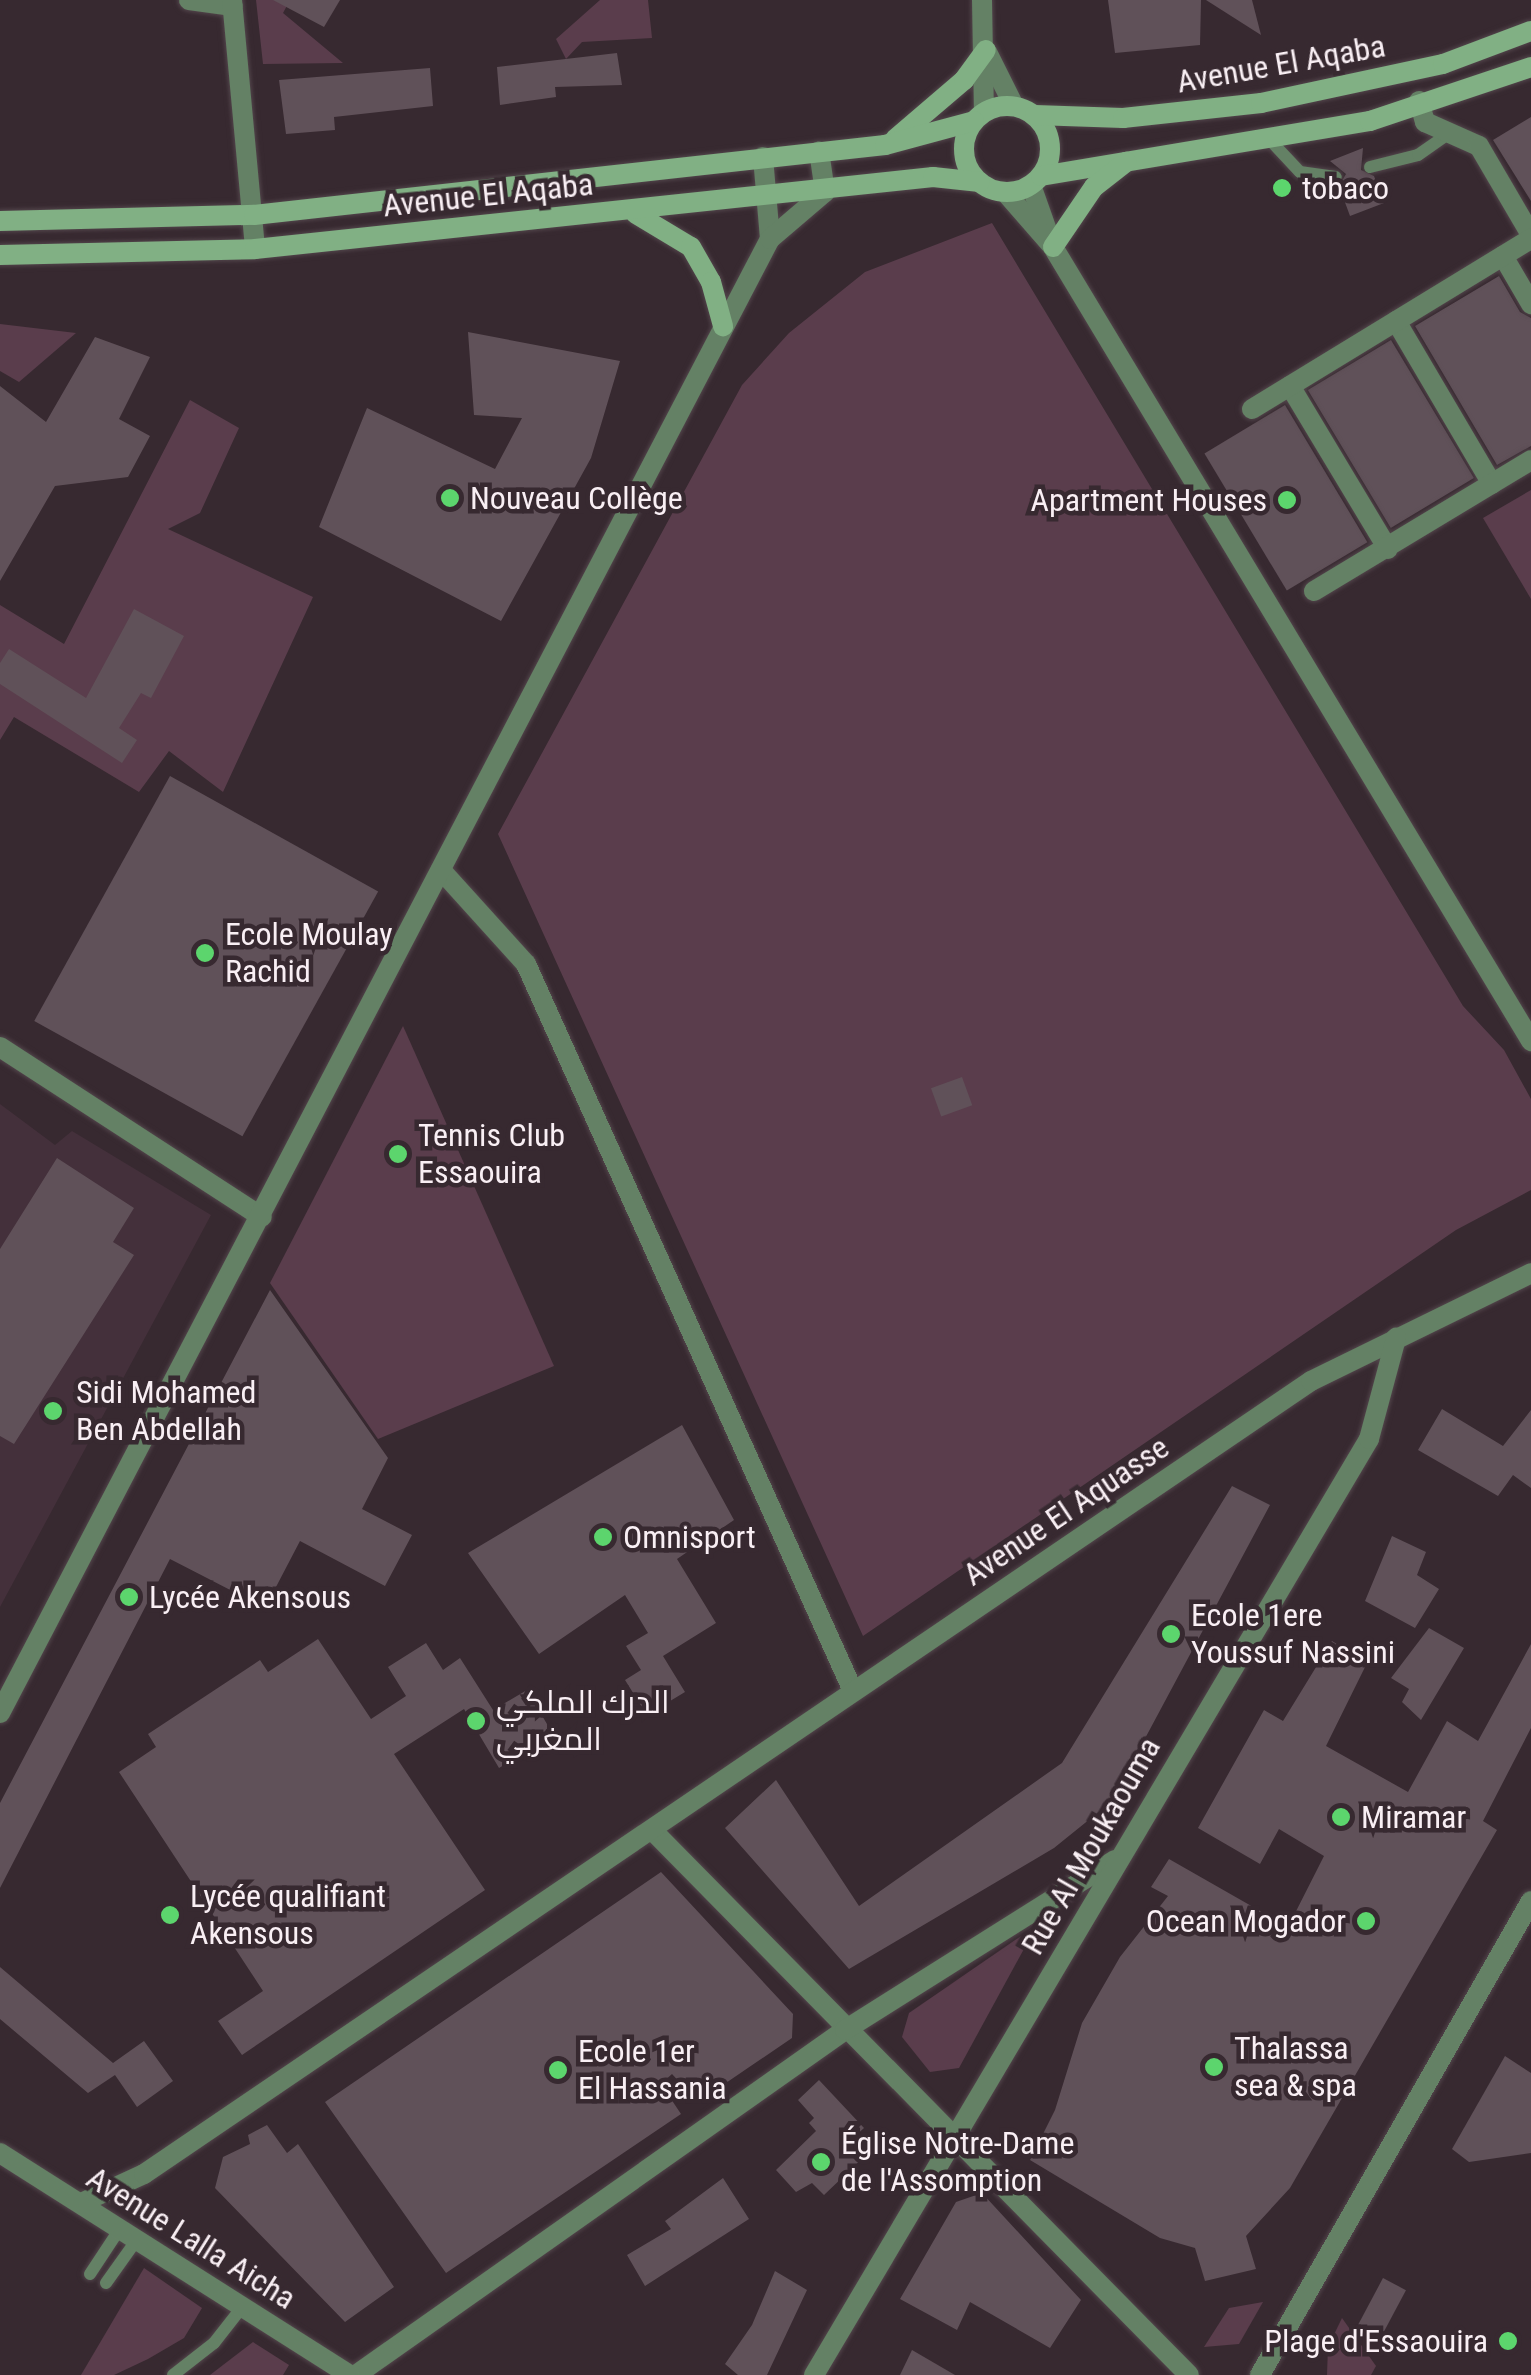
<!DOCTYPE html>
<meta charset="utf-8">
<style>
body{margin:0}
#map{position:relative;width:1531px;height:2375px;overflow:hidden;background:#372930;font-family:"Roboto Condensed",Cairo,sans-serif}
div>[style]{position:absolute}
.built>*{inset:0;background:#44303b}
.green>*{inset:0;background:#5a3d4c}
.building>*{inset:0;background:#605159;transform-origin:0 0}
.roads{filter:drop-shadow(0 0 2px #52454b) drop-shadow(0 0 2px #52454b)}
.service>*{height:12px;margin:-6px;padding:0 6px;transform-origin:6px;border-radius:6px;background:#648165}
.minor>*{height:20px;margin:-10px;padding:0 10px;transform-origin:10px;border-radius:10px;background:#648165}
.tertiary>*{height:20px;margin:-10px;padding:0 10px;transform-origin:10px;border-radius:10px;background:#648165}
.secondary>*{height:20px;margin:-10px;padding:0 10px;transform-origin:10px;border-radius:10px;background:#81b084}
.secondary>.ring{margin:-10px;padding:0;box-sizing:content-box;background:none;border:20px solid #81b084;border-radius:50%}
.dots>*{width:28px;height:28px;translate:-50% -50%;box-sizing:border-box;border:5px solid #372930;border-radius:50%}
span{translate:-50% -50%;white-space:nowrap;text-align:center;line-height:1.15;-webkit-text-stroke:9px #372930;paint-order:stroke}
.street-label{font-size:32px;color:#f9eff4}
.poi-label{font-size:32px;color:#f9eff4}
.left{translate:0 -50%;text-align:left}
.right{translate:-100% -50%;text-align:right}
</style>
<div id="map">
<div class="built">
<i style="clip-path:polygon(0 1104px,55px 1145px,72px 1131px,211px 1215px,0 1607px)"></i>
</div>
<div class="green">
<i style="clip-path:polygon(256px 0,290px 0,283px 13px,343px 63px,263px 64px)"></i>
<i style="clip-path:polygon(600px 0,648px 0,652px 38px,582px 42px,566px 59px,556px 39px)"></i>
<i style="clip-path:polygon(992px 223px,1463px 1006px,1504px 1050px,1531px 1099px,1531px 1190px,1456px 1230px,863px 1636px,498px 834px,742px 385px,789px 333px,865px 272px)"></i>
<i style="clip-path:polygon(0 324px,76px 333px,19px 382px,0 371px)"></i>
<i style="clip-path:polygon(190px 400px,239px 428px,200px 513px,168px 529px,313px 597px,223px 792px,169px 751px,139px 792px,14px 717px,0 740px,0 605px,64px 644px)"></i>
<i style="clip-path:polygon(1531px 490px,1531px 599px,1483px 518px)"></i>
<i style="clip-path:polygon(403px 1026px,554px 1366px,378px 1439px,270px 1283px)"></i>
<i style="clip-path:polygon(1037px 1925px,959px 2068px,930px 2072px,902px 2037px,909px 2013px)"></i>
<i style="clip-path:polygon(144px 2268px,202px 2308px,184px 2338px,148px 2359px,114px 2375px,81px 2375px)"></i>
<i style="clip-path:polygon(1263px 2302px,1239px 2344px,1204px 2347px,1229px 2308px)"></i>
<i style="clip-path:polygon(1342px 2318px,1376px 2366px,1371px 2375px,1327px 2375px,1328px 2347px)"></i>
<i style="clip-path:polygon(253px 2342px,289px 2365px,283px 2375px,210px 2375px)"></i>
</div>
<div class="building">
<i style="clip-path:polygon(273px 0,340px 0,324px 27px)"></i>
<i style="clip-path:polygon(1108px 0,1201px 0,1200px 45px,1115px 53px)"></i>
<i style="clip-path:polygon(1206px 0,1252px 0,1261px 35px)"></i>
<i style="clip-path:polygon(617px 53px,622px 85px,555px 87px,556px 97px,500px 105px,497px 67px)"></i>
<i style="clip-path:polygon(430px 68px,433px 106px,334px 117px,335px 130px,286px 134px,279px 80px)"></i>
<i style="clip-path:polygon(1531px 117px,1531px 201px,1493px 140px)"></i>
<i style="clip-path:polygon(1363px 148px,1361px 170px,1374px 176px,1384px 203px,1350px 216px,1339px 186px,1346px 174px,1330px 161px)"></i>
<i style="clip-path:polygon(1499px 276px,1520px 312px,1531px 318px,1531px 446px,1497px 465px,1415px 326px)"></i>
<i style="clip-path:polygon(468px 332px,620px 361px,591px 458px,501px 621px,319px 527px,367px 408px,495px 469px,522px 418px,474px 415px)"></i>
<i style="clip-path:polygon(95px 337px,150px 357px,119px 419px,150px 436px,128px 477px,55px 486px,0 581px,0 386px,46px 422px)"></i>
<i style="left:1391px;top:340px;width:161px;height:97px;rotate:59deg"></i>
<i style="left:1285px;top:405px;width:160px;height:94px;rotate:59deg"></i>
<i style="clip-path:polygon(134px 609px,184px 636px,151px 698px,141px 693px,119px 728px,137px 740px,122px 763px,0 684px,0 663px,9px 649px,86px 698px)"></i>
<i style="left:170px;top:776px;width:238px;height:280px;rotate:29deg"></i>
<i style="left:962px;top:1077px;width:30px;height:33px;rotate:70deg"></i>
<i style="clip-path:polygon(57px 1158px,134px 1208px,113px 1242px,134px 1255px,14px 1444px,0 1436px,0 1249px)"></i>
<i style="clip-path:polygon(270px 1290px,388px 1458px,362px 1509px,412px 1535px,385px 1586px,300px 1541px,265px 1608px,170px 1559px,0 1888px,0 1803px)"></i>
<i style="clip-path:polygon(1442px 1409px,1503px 1446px,1531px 1410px,1531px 1488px,1513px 1475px,1498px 1496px,1418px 1450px)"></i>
<i style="clip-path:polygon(682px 1425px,734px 1520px,677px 1559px,716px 1623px,663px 1656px,685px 1692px,647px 1715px,625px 1680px,641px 1670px,626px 1646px,648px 1633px,625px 1595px,539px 1654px,468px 1553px)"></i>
<i style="clip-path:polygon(1232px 1486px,1270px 1505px,1111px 1802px,1054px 1848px,849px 1969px,725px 1828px,776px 1780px,859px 1906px,1062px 1763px)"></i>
<i style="clip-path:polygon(1392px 1536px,1426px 1552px,1417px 1575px,1439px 1589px,1415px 1628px,1365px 1601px)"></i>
<i style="clip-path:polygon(1429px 1628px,1464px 1648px,1421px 1720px,1402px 1702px,1409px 1689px,1391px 1678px)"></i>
<i style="clip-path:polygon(318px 1639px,371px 1719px,406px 1696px,388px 1667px,426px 1643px,443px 1670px,460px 1658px,493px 1710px,527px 1690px,554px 1736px,499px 1768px,464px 1709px,394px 1754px,485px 1890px,242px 2055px,218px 2021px,263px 1991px,119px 1772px,156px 1747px,148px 1734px,260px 1660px,268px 1672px)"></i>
<i style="clip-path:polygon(1332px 1641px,1367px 1663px,1326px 1746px,1408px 1792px,1447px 1721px,1478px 1741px,1531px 1644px,1531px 1728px,1483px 1821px,1497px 1830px,1290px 2188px,1246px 2236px,1256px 2269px,1205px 2281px,1195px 2248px,1160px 2238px,1030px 2160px,1055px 2110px,1082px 2023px,1120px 1957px,1168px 1896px,1151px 1887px,1169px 1859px,1288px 1927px,1324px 1856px,1279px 1829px,1260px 1864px,1198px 1828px,1264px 1710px,1283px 1721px)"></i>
<i style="clip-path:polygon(661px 1872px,793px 2014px,792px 2038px,698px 2102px,672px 2074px,661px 2084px,681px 2114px,446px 2273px,325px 2102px)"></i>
<i style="clip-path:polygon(0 1967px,113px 2063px,144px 2041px,173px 2081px,137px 2107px,115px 2075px,88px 2093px,0 2019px)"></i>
<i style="clip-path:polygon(1505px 2056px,1531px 2073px,1531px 2153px,1469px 2162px,1452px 2149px)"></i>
<i style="clip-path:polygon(819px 2080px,864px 2128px,852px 2139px,867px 2154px,824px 2195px,812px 2183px,796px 2192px,776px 2170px,816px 2131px,809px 2123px,814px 2118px,798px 2100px)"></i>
<i style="clip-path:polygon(267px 2125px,287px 2153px,298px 2144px,394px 2287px,345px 2322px,215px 2188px,223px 2157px,250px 2144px,248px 2135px)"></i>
<i style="clip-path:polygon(723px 2178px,749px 2219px,645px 2286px,627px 2255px,671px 2229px,665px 2221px)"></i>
<i style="clip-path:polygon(982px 2193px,1081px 2300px,1050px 2348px,970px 2302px,957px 2330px,900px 2299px,956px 2202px)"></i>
<i style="clip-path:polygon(775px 2271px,807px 2290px,767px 2375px,738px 2375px,725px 2364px,752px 2325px)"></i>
<i style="left:1383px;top:2278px;width:26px;height:59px;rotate:28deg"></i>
<i style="clip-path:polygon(912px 2350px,955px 2375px,900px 2375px)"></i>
</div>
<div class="roads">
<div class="service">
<i style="left:1269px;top:139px;width:45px;rotate:46.8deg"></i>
<i style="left:1300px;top:172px;width:36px;rotate:8deg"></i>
<i style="left:1370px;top:167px;width:49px;rotate:-14deg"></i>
<i style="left:1418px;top:155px;width:33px;rotate:-35deg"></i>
<i style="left:1445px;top:136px;width:10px;rotate:-143deg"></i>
<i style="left:90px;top:2274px;width:56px;rotate:-56.6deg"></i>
<i style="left:106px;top:2283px;width:55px;rotate:-54.6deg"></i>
<i style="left:173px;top:2375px;width:52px;rotate:-38deg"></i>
<i style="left:214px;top:2343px;width:47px;rotate:-51.9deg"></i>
</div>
<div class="minor">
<i style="left:189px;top:0;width:44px;rotate:7.8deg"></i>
<i style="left:232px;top:0;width:250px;rotate:84.7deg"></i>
<i style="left:982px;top:0;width:112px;rotate:89deg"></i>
<i style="left:987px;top:52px;width:60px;rotate:63.4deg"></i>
<i style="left:1419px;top:101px;width:22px;rotate:74deg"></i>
<i style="left:1425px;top:122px;width:59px;rotate:24deg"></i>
<i style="left:1479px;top:146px;width:103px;rotate:59.7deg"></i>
<i style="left:763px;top:157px;width:82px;rotate:85.1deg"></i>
<i style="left:1031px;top:185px;width:54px;rotate:70.6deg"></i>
<i style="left:1005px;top:192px;width:73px;rotate:48.9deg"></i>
<i style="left:1053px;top:247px;width:927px;rotate:58.95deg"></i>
<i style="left:1503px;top:256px;width:56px;rotate:59.7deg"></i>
<i style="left:1396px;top:321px;width:189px;rotate:59.5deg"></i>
<i style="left:1290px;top:386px;width:190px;rotate:59deg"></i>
<i style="left:1252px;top:409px;width:327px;rotate:-31.4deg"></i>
<i style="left:1314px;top:591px;width:253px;rotate:-31.1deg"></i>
<i style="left:441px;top:870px;width:127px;rotate:47.9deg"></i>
<i style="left:526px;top:964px;width:797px;rotate:65.78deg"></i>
<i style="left:0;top:1047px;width:312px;rotate:33deg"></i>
<i style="left:0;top:1713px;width:1663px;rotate:-62.42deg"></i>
<i style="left:770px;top:239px;width:72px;rotate:-40.5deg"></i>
<i style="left:825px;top:192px;width:41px;rotate:-98.3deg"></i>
<i style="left:654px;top:1832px;width:762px;rotate:45.43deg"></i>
<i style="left:81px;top:2203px;width:69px;rotate:-24.7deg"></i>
<i style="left:144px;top:2174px;width:1411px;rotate:-34.2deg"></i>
<i style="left:1311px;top:1381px;width:245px;rotate:-26.1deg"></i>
<i style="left:356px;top:2375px;width:598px;rotate:-35.2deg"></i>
<i style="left:845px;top:2030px;width:319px;rotate:-32.2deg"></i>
<i style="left:814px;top:2375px;width:1088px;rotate:-59.33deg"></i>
<i style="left:1369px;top:1439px;width:105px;rotate:-75deg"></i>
</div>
<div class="tertiary">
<i style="left:0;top:2153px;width:414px;rotate:32.4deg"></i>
<i style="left:1260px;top:2375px;width:546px;rotate:-60.24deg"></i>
</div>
<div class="secondary">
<i class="ring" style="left:964px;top:106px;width:66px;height:66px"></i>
<i style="left:1035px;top:115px;width:88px;rotate:2deg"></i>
<i style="left:1123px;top:118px;width:139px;rotate:-6.2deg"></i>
<i style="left:1261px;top:103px;width:186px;rotate:-12.1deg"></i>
<i style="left:1443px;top:64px;width:94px;rotate:-20.6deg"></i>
<i style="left:895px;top:139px;width:91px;rotate:-40.5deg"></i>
<i style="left:964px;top:80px;width:37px;rotate:-54deg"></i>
<i style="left:1041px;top:176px;width:334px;rotate:-9.5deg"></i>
<i style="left:1370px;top:121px;width:170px;rotate:-18.5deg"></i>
<i style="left:636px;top:214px;width:64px;rotate:31deg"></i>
<i style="left:691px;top:247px;width:40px;rotate:60.3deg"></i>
<i style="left:711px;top:282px;width:46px;rotate:74.7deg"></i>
<i style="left:0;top:221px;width:254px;rotate:-1.4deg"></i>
<i style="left:254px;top:215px;width:635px;rotate:-6.33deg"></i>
<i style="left:885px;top:145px;width:92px;rotate:-15.1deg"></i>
<i style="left:1053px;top:247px;width:73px;rotate:-55.7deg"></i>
<i style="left:1094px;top:187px;width:41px;rotate:-38deg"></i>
<i style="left:0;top:255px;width:255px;rotate:-1.3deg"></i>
<i style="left:255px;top:249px;width:682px;rotate:-6.06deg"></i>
<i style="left:933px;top:177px;width:47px;rotate:6.1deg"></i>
</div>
</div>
<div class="dots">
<i style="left:1282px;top:188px;background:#5cd56d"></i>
<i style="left:450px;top:498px;background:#5cd56d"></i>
<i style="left:1287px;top:500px;background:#5cd56d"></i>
<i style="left:205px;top:953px;background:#5cd56d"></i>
<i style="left:398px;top:1154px;background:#5cd56d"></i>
<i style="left:53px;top:1411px;background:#5cd56d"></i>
<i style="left:603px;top:1537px;background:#5cd56d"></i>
<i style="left:129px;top:1597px;background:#5cd56d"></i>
<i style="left:1171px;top:1634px;background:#5cd56d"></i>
<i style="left:476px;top:1721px;background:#5cd56d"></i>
<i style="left:1341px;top:1817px;background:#5cd56d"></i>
<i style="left:170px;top:1915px;background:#5cd56d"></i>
<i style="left:1366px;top:1921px;background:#5cd56d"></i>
<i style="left:1214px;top:2067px;background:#5cd56d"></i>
<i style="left:558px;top:2070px;background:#5cd56d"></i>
<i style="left:821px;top:2162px;background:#5cd56d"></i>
<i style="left:1508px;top:2341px;background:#5cd56d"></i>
</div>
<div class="street-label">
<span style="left:1281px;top:64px;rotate:-10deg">Avenue El Aqaba</span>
<span style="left:488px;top:195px;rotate:-6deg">Avenue El Aqaba</span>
<span style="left:1066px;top:1511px;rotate:-34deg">Avenue El Aquasse</span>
<span style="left:1091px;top:1846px;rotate:-60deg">Rue Al Moukaouma</span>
<span style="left:191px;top:2238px;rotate:32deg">Avenue Lalla Aicha</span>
</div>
<div class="poi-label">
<span class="left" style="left:1302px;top:188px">tobaco</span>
<span class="left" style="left:470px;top:498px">Nouveau Collège</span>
<span class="right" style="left:1267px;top:500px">Apartment Houses</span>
<span class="left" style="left:225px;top:953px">Ecole Moulay<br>Rachid</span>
<span class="left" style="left:418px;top:1154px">Tennis Club<br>Essaouira</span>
<span class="left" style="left:76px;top:1411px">Sidi Mohamed<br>Ben Abdellah</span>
<span class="left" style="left:623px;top:1537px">Omnisport</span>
<span class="left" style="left:149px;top:1597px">Lycée Akensous</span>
<span class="left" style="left:1191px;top:1634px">Ecole 1ere<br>Youssuf Nassini</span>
<span class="left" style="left:496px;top:1721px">الدرك الملكي<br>المغربي</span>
<span class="left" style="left:1361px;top:1817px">Miramar</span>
<span class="left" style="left:190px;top:1915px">Lycée qualifiant<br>Akensous</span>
<span class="right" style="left:1346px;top:1921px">Ocean Mogador</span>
<span class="left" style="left:1234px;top:2067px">Thalassa<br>sea &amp; spa</span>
<span class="left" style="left:578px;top:2070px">Ecole 1er<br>El Hassania</span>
<span class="left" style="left:841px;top:2162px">Église Notre-Dame<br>de l'Assomption</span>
<span class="right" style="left:1488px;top:2341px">Plage d'Essaouira</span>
</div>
</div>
